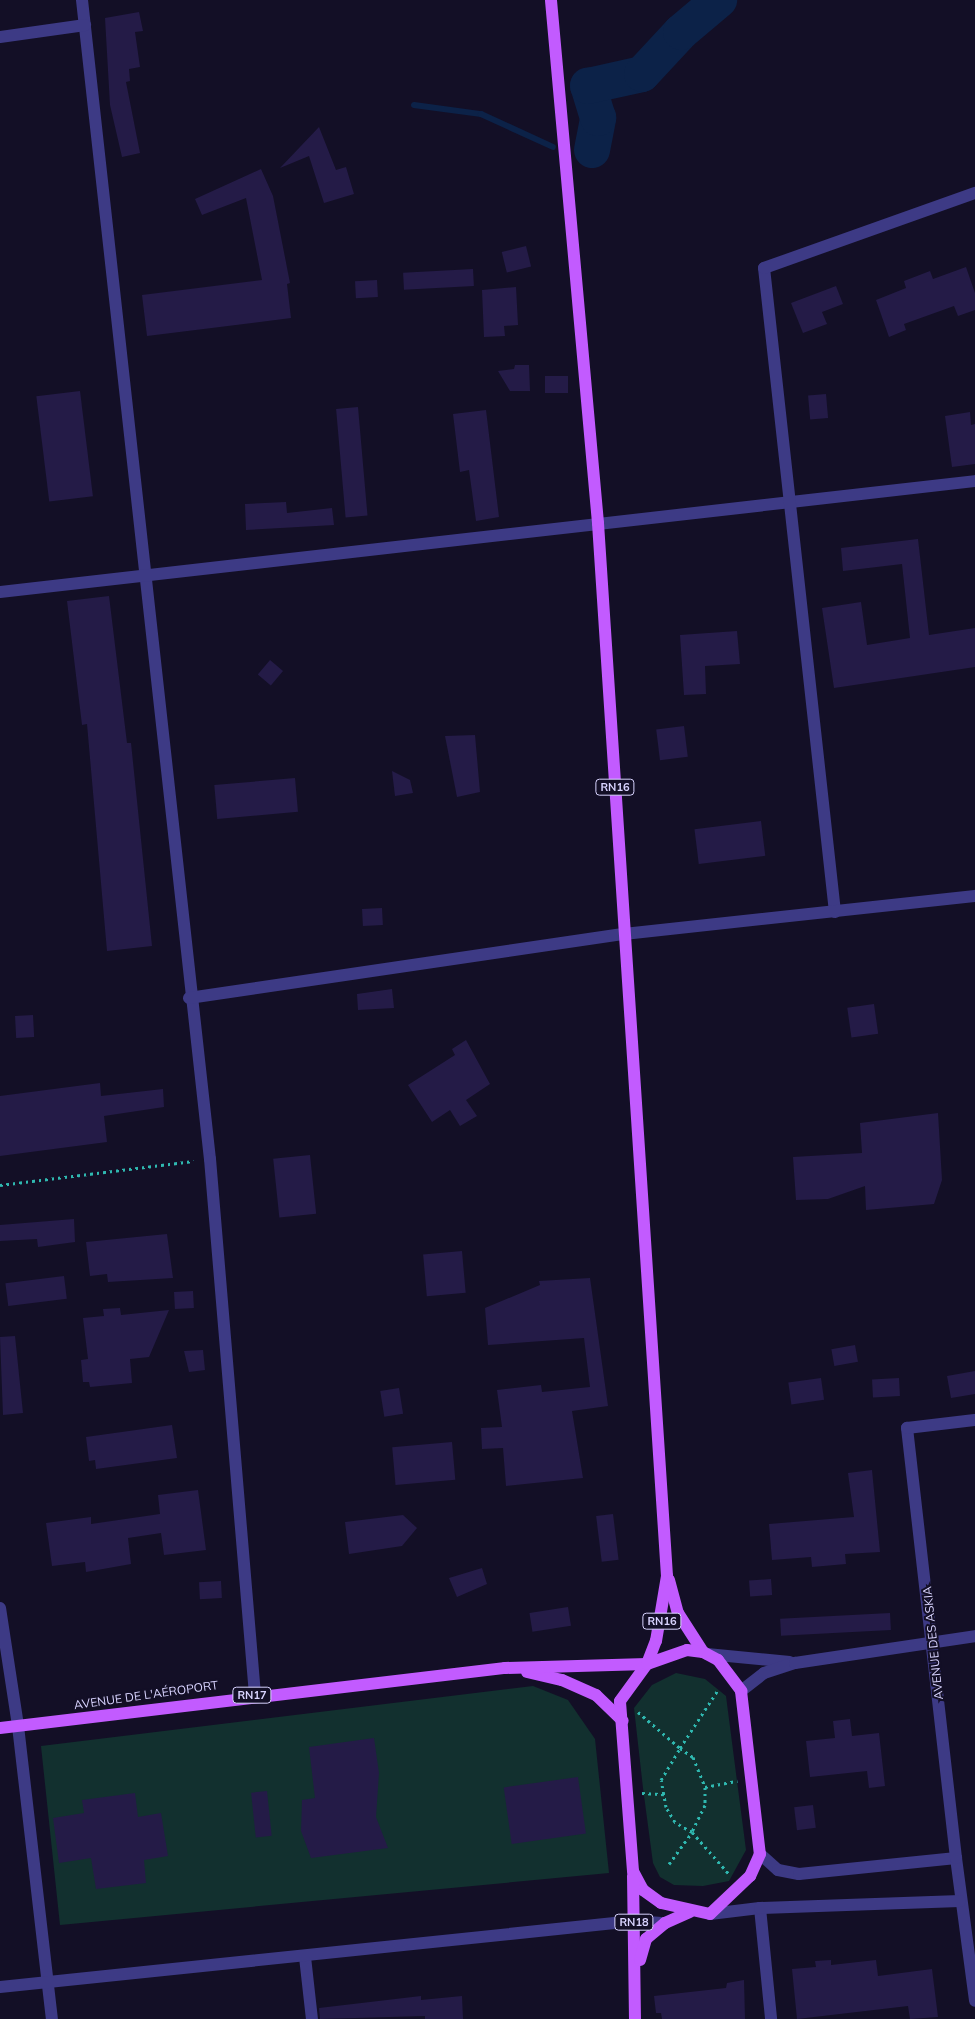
<!DOCTYPE html>
<meta charset="utf-8">
<style>
body{margin:0}
#map{position:relative;width:975px;height:2019px;overflow:hidden;background:#130f26;font-family:Mulish,sans-serif}
div>[style]{position:absolute}
.green>*{inset:0;background:#12302f}
.stream>*{height:6px;margin:-3px;padding:0 3px;transform-origin:3px;border-radius:3px;background:#0c2248}
.river>*{height:36px;margin:-18px;padding:0 18px;transform-origin:18px;border-radius:18px;background:#0c2248}
.building>*{inset:0;background:#241b47;transform-origin:0 0}
.path>*{height:3px;margin-top:-1.5px;transform-origin:0;background:repeating-linear-gradient(90deg,#2fb8b0 0 2.5px,transparent 0 6.5px)}
.minor>*{height:12px;margin:-6px;padding:0 6px;transform-origin:6px;border-radius:6px;background:#3d3a85}
.major>*{height:12px;margin:-6px;padding:0 6px;transform-origin:6px;border-radius:6px;background:#c25bff}
span{translate:-50% -50%;white-space:nowrap;text-align:center;line-height:1.15;-webkit-text-stroke:4px #130f26;paint-order:stroke}
.shield-label span{padding:1px 4px;background:#130f26;border:1px solid;border-radius:4px;-webkit-text-stroke-width:0}
.shield-label{font-size:11px;color:#d9d4ff;font-weight:700}
.street-label{font-size:12px;color:#d9d4ff}
</style>
<div id="map">
<div class="green">
<i style="clip-path:polygon(676px 1673px,705px 1679px,726px 1696px,737px 1781px,746px 1850px,729px 1881px,703px 1886px,674px 1885px,660px 1877px,653px 1863px,643px 1788px,634px 1708px,652px 1685px)"></i>
<i style="clip-path:polygon(533px 1686px,568px 1700px,595px 1739px,609px 1873px,60px 1925px,41px 1746px)"></i>
</div>
<div class="stream">
<i style="left:414px;top:105px;width:68px;rotate:7.7deg"></i>
<i style="left:481px;top:114px;width:79px;rotate:24.6deg"></i>
</div>
<div class="river">
<i style="left:592px;top:150px;width:33px;rotate:-79deg"></i>
<i style="left:598px;top:118px;width:34px;rotate:-107deg"></i>
<i style="left:588px;top:86px;width:55px;rotate:-12.5deg"></i>
<i style="left:642px;top:74px;width:57px;rotate:-47.1deg"></i>
<i style="left:681px;top:32px;width:50px;rotate:-40.1deg"></i>
</div>
<div class="building">
<i style="clip-path:polygon(139px 12px,143px 31px,135px 32px,140px 67px,129px 69px,130px 81px,126px 82px,140px 153px,122px 157px,110px 105px,105px 18px)"></i>
<i style="clip-path:polygon(319px 127px,336px 170px,346px 167px,354px 194px,324px 203px,309px 156px,280px 168px)"></i>
<i style="clip-path:polygon(261px 169px,273px 196px,290px 283px,287px 284px,291px 318px,147px 336px,142px 295px,262px 280px,246px 198px,202px 215px,195px 199px)"></i>
<i style="left:526px;top:246px;width:21px;height:25px;rotate:76deg"></i>
<i style="clip-path:polygon(966px 267px,975px 293px,975px 310px,958px 316px,954px 306px,904px 324px,906px 330px,889px 337px,876px 300px,906px 288px,904px 281px,930px 271px,933px 279px)"></i>
<i style="left:473px;top:269px;width:17px;height:70px;rotate:87deg"></i>
<i style="left:377px;top:280px;width:17px;height:22px;rotate:87deg"></i>
<i style="clip-path:polygon(836px 286px,843px 304px,822px 312px,827px 324px,803px 333px,791px 303px)"></i>
<i style="clip-path:polygon(516px 287px,518px 325px,504px 326px,505px 336px,484px 337px,482px 290px)"></i>
<i style="clip-path:polygon(515px 365px,529px 365px,530px 391px,510px 391px,498px 371px,514px 369px)"></i>
<i style="left:545px;top:376px;width:23px;height:17px"></i>
<i style="left:80px;top:391px;width:106px;height:44px;rotate:83deg"></i>
<i style="left:826px;top:394px;width:24px;height:18px;rotate:85deg"></i>
<i style="left:358px;top:407px;width:109px;height:22px;rotate:85deg"></i>
<i style="clip-path:polygon(486px 410px,499px 517px,476px 521px,469px 470px,460px 472px,453px 414px)"></i>
<i style="clip-path:polygon(970px 412px,971px 425px,975px 424px,975px 464px,952px 467px,945px 416px)"></i>
<i style="clip-path:polygon(286px 502px,287px 513px,332px 508px,334px 525px,246px 530px,245px 504px)"></i>
<i style="clip-path:polygon(918px 539px,929px 635px,975px 628px,975px 667px,834px 688px,822px 608px,861px 602px,867px 645px,910px 638px,902px 564px,843px 571px,841px 548px)"></i>
<i style="clip-path:polygon(109px 596px,127px 743px,131px 743px,152px 946px,107px 951px,87px 724px,82px 725px,67px 601px)"></i>
<i style="clip-path:polygon(737px 631px,740px 664px,705px 666px,706px 694px,684px 695px,680px 635px)"></i>
<i style="left:270px;top:660px;width:17px;height:19px;rotate:40deg"></i>
<i style="left:684px;top:726px;width:31px;height:28px;rotate:83deg"></i>
<i style="clip-path:polygon(475px 735px,480px 792px,457px 797px,445px 736px)"></i>
<i style="clip-path:polygon(392px 771px,410px 780px,413px 793px,395px 796px)"></i>
<i style="left:295px;top:778px;width:34px;height:81px;rotate:85deg"></i>
<i style="left:761px;top:821px;width:35px;height:67px;rotate:83deg"></i>
<i style="left:382px;top:908px;width:17px;height:20px;rotate:87deg"></i>
<i style="clip-path:polygon(392px 989px,394px 1008px,358px 1010px,357px 994px)"></i>
<i style="left:874px;top:1004px;width:30px;height:27px;rotate:82deg"></i>
<i style="left:33px;top:1015px;width:22px;height:18px;rotate:87deg"></i>
<i style="clip-path:polygon(466px 1040px,490px 1084px,466px 1100px,477px 1116px,460px 1126px,450px 1110px,432px 1122px,408px 1085px,455px 1055px,452px 1049px)"></i>
<i style="clip-path:polygon(100px 1083px,101px 1096px,163px 1089px,164px 1107px,104px 1116px,107px 1142px,0 1156px,0 1096px)"></i>
<i style="clip-path:polygon(938px 1113px,942px 1180px,934px 1204px,866px 1210px,865px 1186px,828px 1199px,796px 1200px,793px 1157px,862px 1153px,860px 1123px)"></i>
<i style="left:310px;top:1155px;width:59px;height:37px;rotate:84deg"></i>
<i style="clip-path:polygon(74px 1219px,75px 1242px,38px 1247px,37px 1239px,0 1241px,0 1225px)"></i>
<i style="clip-path:polygon(167px 1234px,173px 1278px,108px 1282px,107px 1274px,90px 1276px,86px 1242px)"></i>
<i style="left:462px;top:1251px;width:42px;height:39px;rotate:85deg"></i>
<i style="left:64px;top:1276px;width:23px;height:59px;rotate:83deg"></i>
<i style="clip-path:polygon(590px 1278px,608px 1406px,572px 1411px,583px 1478px,506px 1486px,503px 1448px,482px 1449px,481px 1428px,502px 1427px,497px 1390px,541px 1385px,542px 1392px,590px 1387px,584px 1338px,488px 1345px,485px 1308px,540px 1285px,539px 1281px)"></i>
<i style="left:193px;top:1291px;width:17px;height:19px;rotate:87deg"></i>
<i style="clip-path:polygon(120px 1308px,121px 1315px,169px 1310px,149px 1357px,130px 1359px,132px 1383px,90px 1387px,89px 1382px,83px 1382px,81px 1360px,88px 1359px,83px 1318px,104px 1316px,103px 1309px)"></i>
<i style="clip-path:polygon(15px 1336px,23px 1413px,3px 1415px,0 1337px)"></i>
<i style="left:855px;top:1345px;width:17px;height:24px;rotate:80deg"></i>
<i style="clip-path:polygon(203px 1350px,205px 1370px,189px 1372px,184px 1351px)"></i>
<i style="clip-path:polygon(975px 1371px,975px 1394px,951px 1398px,947px 1376px)"></i>
<i style="left:821px;top:1378px;width:22px;height:33px;rotate:82deg"></i>
<i style="left:899px;top:1378px;width:18px;height:27px;rotate:87deg"></i>
<i style="left:399px;top:1388px;width:26px;height:19px;rotate:81deg"></i>
<i style="clip-path:polygon(172px 1425px,177px 1458px,96px 1469px,95px 1460px,89px 1461px,86px 1437px)"></i>
<i style="left:452px;top:1442px;width:38px;height:60px;rotate:85deg"></i>
<i style="clip-path:polygon(872px 1470px,880px 1552px,845px 1554px,846px 1564px,812px 1567px,811px 1557px,772px 1560px,769px 1524px,854px 1517px,848px 1473px)"></i>
<i style="clip-path:polygon(198px 1490px,206px 1550px,164px 1555px,161px 1533px,128px 1538px,131px 1564px,86px 1572px,85px 1562px,52px 1566px,46px 1523px,91px 1517px,91px 1524px,160px 1514px,158px 1495px)"></i>
<i style="left:613px;top:1514px;width:46px;height:17px;rotate:83deg"></i>
<i style="clip-path:polygon(403px 1515px,417px 1528px,402px 1546px,349px 1554px,345px 1522px)"></i>
<i style="clip-path:polygon(482px 1568px,487px 1584px,457px 1597px,449px 1578px)"></i>
<i style="left:771px;top:1579px;width:16px;height:22px;rotate:86deg"></i>
<i style="left:221px;top:1581px;width:17px;height:22px;rotate:87deg"></i>
<i style="left:568px;top:1607px;width:19px;height:39px;rotate:81deg"></i>
<i style="left:890px;top:1613px;width:17px;height:110px;rotate:87deg"></i>
<i style="clip-path:polygon(850px 1719px,852px 1736px,879px 1733px,885px 1786px,869px 1788px,867px 1771px,810px 1777px,806px 1741px,835px 1738px,833px 1721px)"></i>
<i style="clip-path:polygon(374px 1738px,379px 1773px,376px 1817px,388px 1848px,311px 1858px,301px 1831px,302px 1800px,315px 1798px,309px 1747px)"></i>
<i style="left:578px;top:1777px;width:57px;height:75px;rotate:82deg"></i>
<i style="left:267px;top:1791px;width:45px;height:16px;rotate:84deg"></i>
<i style="clip-path:polygon(135px 1793px,138px 1817px,161px 1813px,168px 1856px,144px 1860px,146px 1883px,96px 1889px,91px 1858px,59px 1863px,53px 1818px,84px 1813px,82px 1800px)"></i>
<i style="left:813px;top:1805px;width:23px;height:19px;rotate:83deg"></i>
<i style="clip-path:polygon(831px 1960px,831px 1965px,876px 1960px,878px 1976px,932px 1969px,938px 2017px,910px 2019px,908px 2006px,797px 2019px,792px 1969px,816px 1967px,815px 1961px)"></i>
<i style="clip-path:polygon(744px 1980px,745px 2019px,662px 2019px,661px 2013px,656px 2013px,654px 1996px,726px 1988px,727px 1983px)"></i>
<i style="clip-path:polygon(421px 1996px,421px 2000px,462px 1996px,463px 2019px,425px 2019px,425px 2016px,320px 2019px,319px 2008px)"></i>
</div>
<div class="path">
<i style="left:0;top:1185px;width:195px;rotate:-7.1deg"></i>
<i style="left:638px;top:1712px;width:55px;rotate:40.6deg"></i>
<i style="left:680px;top:1748px;width:69px;rotate:-56.8deg"></i>
<i style="left:680px;top:1748px;width:16px;rotate:35deg"></i>
<i style="left:693px;top:1757px;width:32px;rotate:68deg"></i>
<i style="left:705px;top:1787px;width:18px;rotate:90deg"></i>
<i style="left:705px;top:1805px;width:30px;rotate:116deg"></i>
<i style="left:692px;top:1832px;width:20px;rotate:-150deg"></i>
<i style="left:675px;top:1822px;width:17px;rotate:-121deg"></i>
<i style="left:666px;top:1807px;width:27px;rotate:-100deg"></i>
<i style="left:661px;top:1780px;width:37px;rotate:-59deg"></i>
<i style="left:705px;top:1787px;width:33px;rotate:-11deg"></i>
<i style="left:642px;top:1793px;width:22px;rotate:3deg"></i>
<i style="left:669px;top:1864px;width:39px;rotate:-54deg"></i>
<i style="left:692px;top:1832px;width:56px;rotate:48.6deg"></i>
</div>
<div class="minor">
<i style="left:82px;top:0;width:1166px;rotate:83.7deg"></i>
<i style="left:210px;top:1159px;width:538px;rotate:85.2deg"></i>
<i style="left:0;top:37px;width:86px;rotate:-8deg"></i>
<i style="left:0;top:592px;width:981px;rotate:-6.49deg"></i>
<i style="left:835px;top:912px;width:648px;rotate:-96.29deg"></i>
<i style="left:764px;top:268px;width:224px;rotate:-19.6deg"></i>
<i style="left:189px;top:998px;width:440px;rotate:-8.4deg"></i>
<i style="left:624px;top:934px;width:353px;rotate:-6.2deg"></i>
<i style="left:0;top:1608px;width:119px;rotate:81.3deg"></i>
<i style="left:18px;top:1726px;width:295px;rotate:83.4deg"></i>
<i style="left:707px;top:1654px;width:83px;rotate:5.5deg"></i>
<i style="left:741px;top:1691px;width:29px;rotate:-38deg"></i>
<i style="left:764px;top:1673px;width:33px;rotate:-18deg"></i>
<i style="left:795px;top:1663px;width:182px;rotate:-8.5deg"></i>
<i style="left:760px;top:1854px;width:24px;rotate:42deg"></i>
<i style="left:778px;top:1870px;width:21px;rotate:11deg"></i>
<i style="left:799px;top:1874px;width:158px;rotate:-5.8deg"></i>
<i style="left:956px;top:1858px;width:144px;rotate:82.4deg"></i>
<i style="left:956px;top:1858px;width:433px;rotate:-96.5deg"></i>
<i style="left:907px;top:1428px;width:68px;rotate:-6.7deg"></i>
<i style="left:760px;top:1908px;width:112px;rotate:84.3deg"></i>
<i style="left:710px;top:1914px;width:50px;rotate:-6.8deg"></i>
<i style="left:760px;top:1908px;width:200px;rotate:-2deg"></i>
<i style="left:305px;top:1957px;width:62px;rotate:83.6deg"></i>
<i style="left:0;top:1987px;width:637px;rotate:-5.94deg"></i>
<i style="left:634px;top:1921px;width:31px;rotate:4deg"></i>
</div>
<div class="major">
<i style="left:669px;top:1580px;width:34px;rotate:75deg"></i>
<i style="left:678px;top:1613px;width:46px;rotate:57.3deg"></i>
<i style="left:687px;top:1650px;width:16px;rotate:7deg"></i>
<i style="left:703px;top:1652px;width:17px;rotate:28deg"></i>
<i style="left:718px;top:1660px;width:39px;rotate:53deg"></i>
<i style="left:741px;top:1691px;width:164px;rotate:83.4deg"></i>
<i style="left:760px;top:1854px;width:24px;rotate:114deg"></i>
<i style="left:750px;top:1876px;width:55px;rotate:136.5deg"></i>
<i style="left:710px;top:1914px;width:50px;rotate:-167.3deg"></i>
<i style="left:661px;top:1903px;width:22px;rotate:-144deg"></i>
<i style="left:643px;top:1890px;width:21px;rotate:-118deg"></i>
<i style="left:633px;top:1871px;width:170px;rotate:-94.4deg"></i>
<i style="left:620px;top:1701px;width:46px;rotate:-53.9deg"></i>
<i style="left:647px;top:1664px;width:42px;rotate:-19.3deg"></i>
<i style="left:527px;top:1672px;width:36px;rotate:13deg"></i>
<i style="left:562px;top:1680px;width:37px;rotate:24deg"></i>
<i style="left:596px;top:1695px;width:37px;rotate:44deg"></i>
<i style="left:0;top:1728px;width:509px;rotate:-6.78deg"></i>
<i style="left:505px;top:1668px;width:142px;rotate:-1.6deg"></i>
<i style="left:647px;top:1664px;width:25px;rotate:-69deg"></i>
<i style="left:656px;top:1641px;width:66px;rotate:-80.4deg"></i>
<i style="left:667px;top:1576px;width:1055px;rotate:-93.75deg"></i>
<i style="left:598px;top:523px;width:525px;rotate:-95.14deg"></i>
<i style="left:633px;top:1876px;width:143px;rotate:89.2deg"></i>
<i style="left:640px;top:1960px;width:22px;rotate:-74deg"></i>
<i style="left:646px;top:1939px;width:25px;rotate:-40deg"></i>
<i style="left:665px;top:1923px;width:27px;rotate:-24deg"></i>
</div>
<div class="shield-label">
<span style="left:615px;top:787px">RN16</span>
<span style="left:662px;top:1621px">RN16</span>
<span style="left:252px;top:1695px">RN17</span>
<span style="left:634px;top:1922px">RN18</span>
</div>
<div class="street-label">
<span style="left:933px;top:1643px;rotate:-96deg">AVENUE DES ASKIA</span>
<span style="left:146px;top:1695px;rotate:-8deg">AVENUE DE L'AÉROPORT</span>
</div>
</div>
